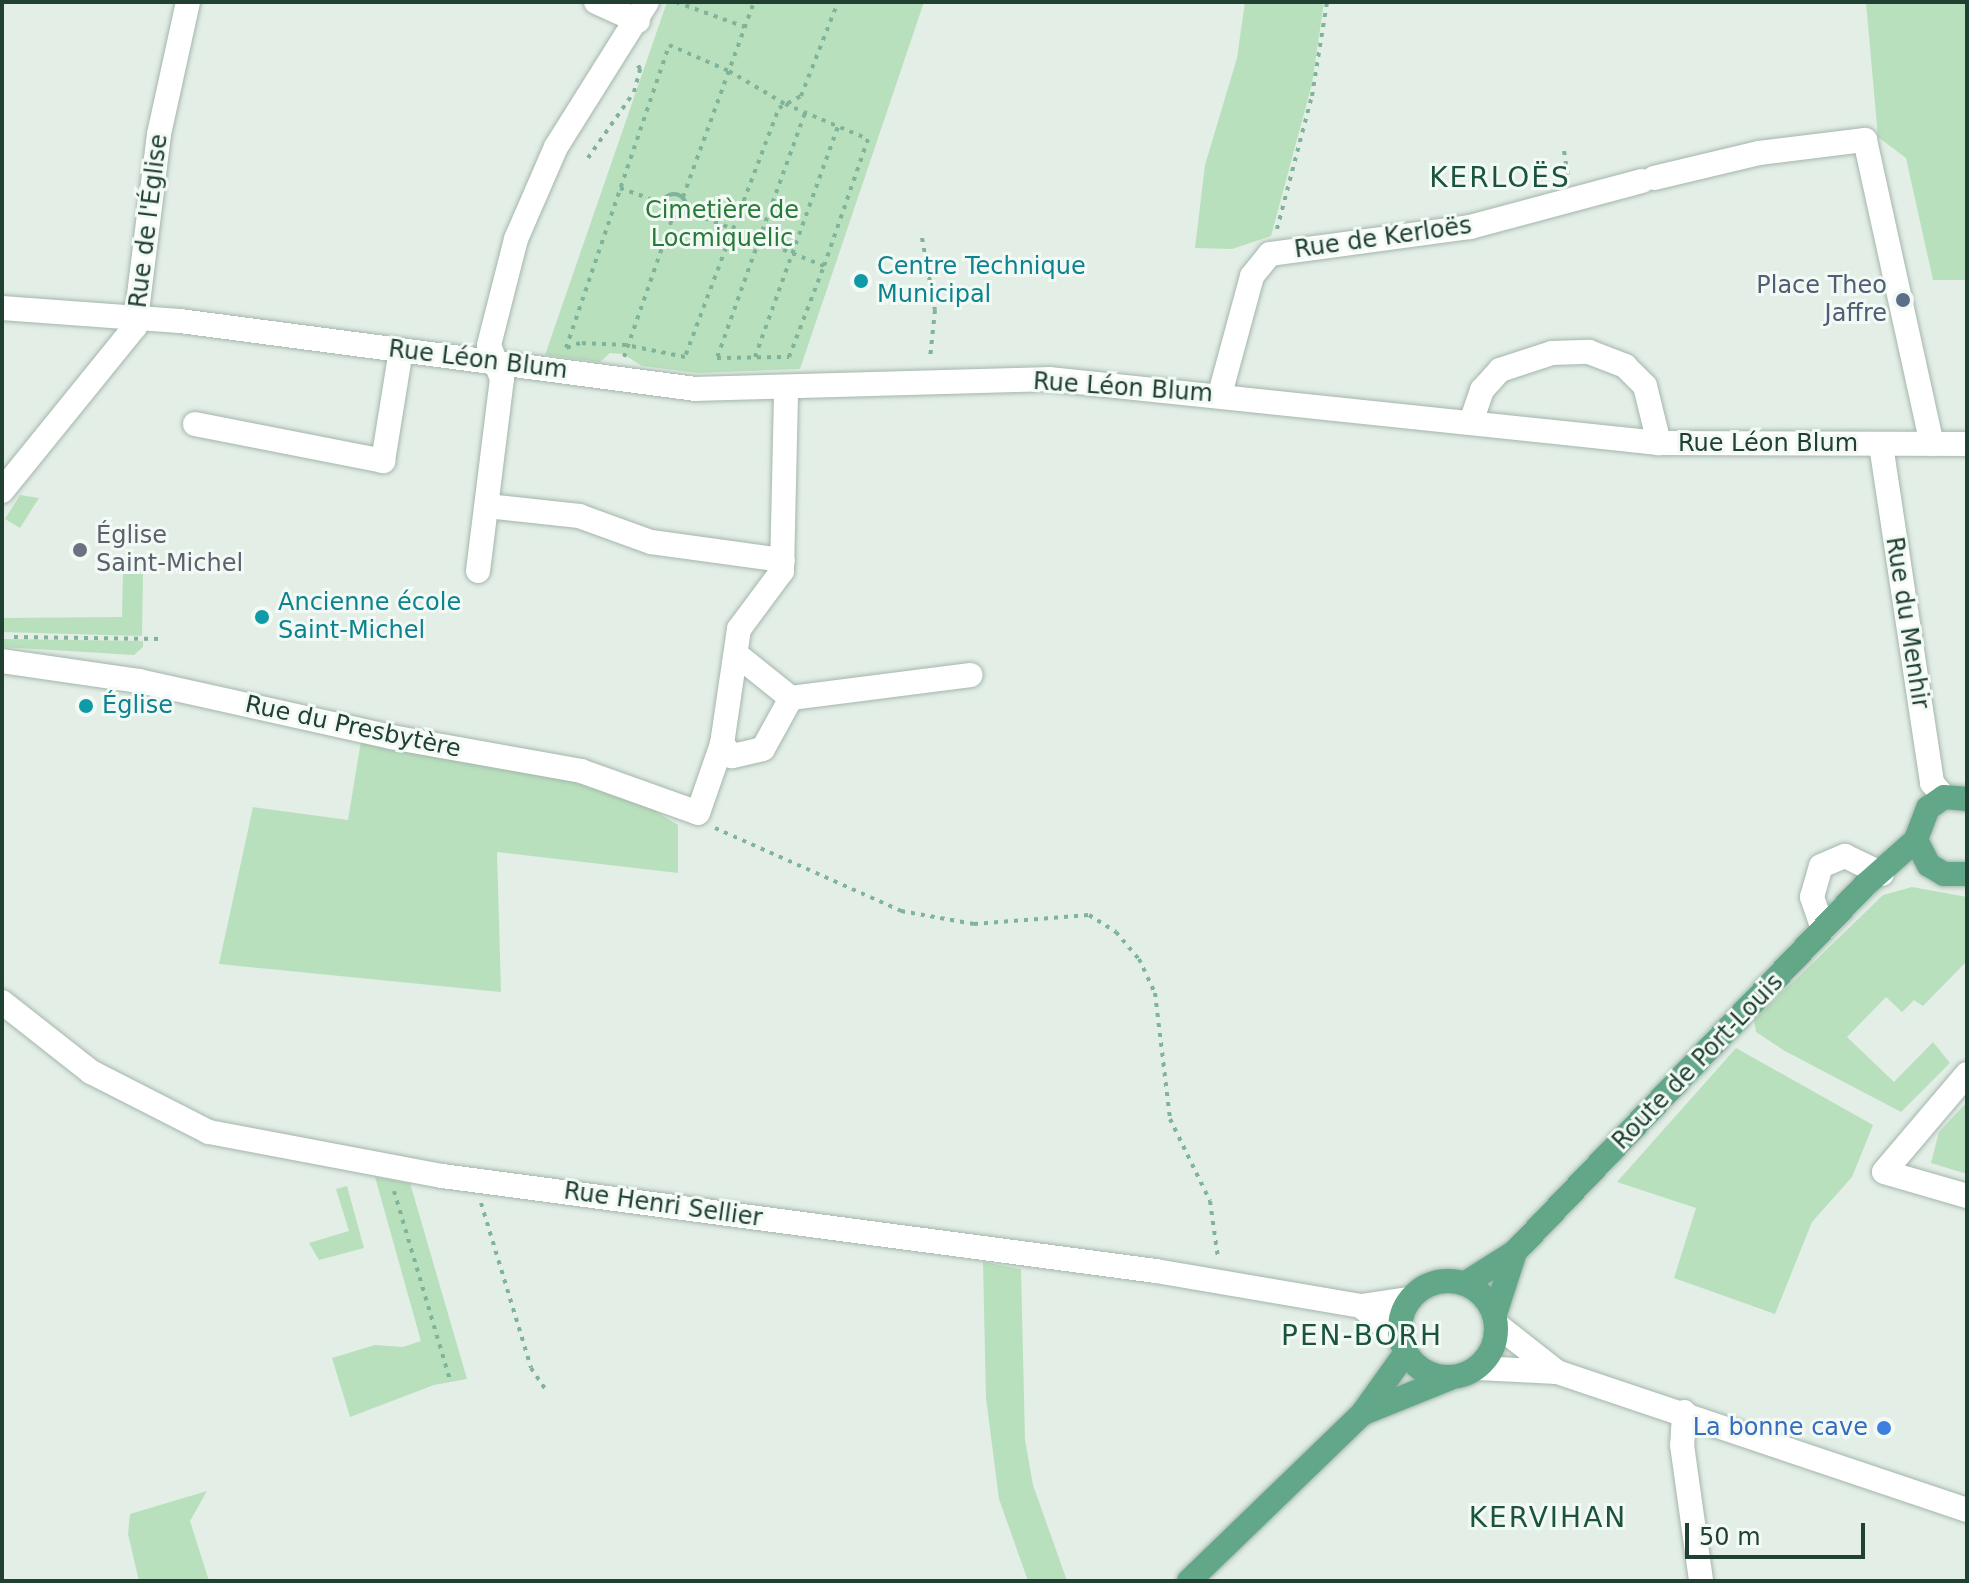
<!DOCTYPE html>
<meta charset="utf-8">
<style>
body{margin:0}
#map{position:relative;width:1969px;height:1583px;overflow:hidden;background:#e2eee6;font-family:"DejaVu Sans",sans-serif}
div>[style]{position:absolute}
.green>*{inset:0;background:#b9e0bd}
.path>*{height:4px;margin-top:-2px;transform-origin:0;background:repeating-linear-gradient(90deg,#80b49a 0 4px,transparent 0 10px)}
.path>.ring{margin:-2px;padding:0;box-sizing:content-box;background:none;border:4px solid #80b49a;border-radius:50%}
.roads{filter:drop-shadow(0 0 2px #a4b6ac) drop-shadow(0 0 2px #a4b6ac)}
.minor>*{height:24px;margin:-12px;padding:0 12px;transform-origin:12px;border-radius:12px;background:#fff}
.major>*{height:24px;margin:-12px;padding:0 12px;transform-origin:12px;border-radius:12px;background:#63a789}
.major>.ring{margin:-12px;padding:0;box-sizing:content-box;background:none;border:24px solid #63a789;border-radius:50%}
.dots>*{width:22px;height:22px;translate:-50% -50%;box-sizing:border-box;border:4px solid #f3faf5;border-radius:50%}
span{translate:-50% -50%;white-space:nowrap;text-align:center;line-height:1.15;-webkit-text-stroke:6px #f3faf5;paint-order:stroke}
.park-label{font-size:24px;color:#277b38}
.street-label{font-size:24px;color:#204032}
.culture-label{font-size:24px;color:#0d838f}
.left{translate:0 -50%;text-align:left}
.service-label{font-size:24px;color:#4e5e75}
.right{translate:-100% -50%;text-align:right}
.worship-label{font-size:24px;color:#5b616d}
.shop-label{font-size:24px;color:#366cbe}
.quarter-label{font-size:28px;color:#1a543c;letter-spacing:2px}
.frame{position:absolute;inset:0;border:4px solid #204032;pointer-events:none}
.scale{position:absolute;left:1685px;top:1523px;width:180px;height:36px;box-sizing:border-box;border:4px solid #204032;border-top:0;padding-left:10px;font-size:24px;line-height:28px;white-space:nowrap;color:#204032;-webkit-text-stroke:6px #f3faf5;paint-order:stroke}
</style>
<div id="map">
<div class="green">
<i style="clip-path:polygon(667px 2px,924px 2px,800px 369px,697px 373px,642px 366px,623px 354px,610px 353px,600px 362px,545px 355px)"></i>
<i style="clip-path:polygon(1245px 2px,1324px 2px,1312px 84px,1271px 236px,1232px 249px,1195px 248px,1205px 165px,1237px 58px)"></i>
<i style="clip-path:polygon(1866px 2px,1967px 2px,1967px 280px,1933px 280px,1906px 158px,1878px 137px)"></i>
<i style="clip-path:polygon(20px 495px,39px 498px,20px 528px,5px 519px)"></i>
<i style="clip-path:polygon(123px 570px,143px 571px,142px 636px,2px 632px,2px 618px,122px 617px)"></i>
<i style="clip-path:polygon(2px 639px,143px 641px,143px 647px,134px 655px,2px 647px)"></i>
<i style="clip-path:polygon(361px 741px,621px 790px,678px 825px,678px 873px,497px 852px,501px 992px,219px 964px,253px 807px,348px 820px)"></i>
<i style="clip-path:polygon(1912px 887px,1967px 897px,1967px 961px,1923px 1006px,1914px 1000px,1902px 1012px,1886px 997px,1847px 1037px,1894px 1082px,1933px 1042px,1950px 1063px,1901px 1112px,1785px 1051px,1756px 1032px,1754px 1020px,1883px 895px)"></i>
<i style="clip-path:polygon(1736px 1048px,1873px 1125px,1852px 1177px,1812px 1222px,1775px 1314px,1674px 1278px,1696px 1208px,1617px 1182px)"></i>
<i style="clip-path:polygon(1967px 1102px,1967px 1174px,1931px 1163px,1939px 1132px)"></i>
<i style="clip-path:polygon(375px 1177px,410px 1183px,467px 1379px,434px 1385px,350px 1417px,332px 1358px,375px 1345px,403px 1347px,421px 1341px)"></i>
<i style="clip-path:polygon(347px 1186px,364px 1248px,319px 1260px,309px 1243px,349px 1231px,336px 1189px)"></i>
<i style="clip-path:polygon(983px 1262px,1021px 1269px,1025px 1440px,1033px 1485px,1067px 1581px,1028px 1581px,999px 1499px,986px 1398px)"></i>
<i style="clip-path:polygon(207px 1491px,190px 1521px,209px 1581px,139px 1581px,128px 1534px,130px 1514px)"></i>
</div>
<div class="path">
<i style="left:676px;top:2px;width:73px;rotate:19.9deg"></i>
<i style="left:1564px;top:151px;width:26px;rotate:81deg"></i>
<i style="left:588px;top:158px;width:80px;rotate:-55.1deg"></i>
<i style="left:634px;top:92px;width:24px;rotate:-75deg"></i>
<i style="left:640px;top:69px;width:9px;rotate:-117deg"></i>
<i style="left:620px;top:188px;width:45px;rotate:19.7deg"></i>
<i class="ring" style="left:662px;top:194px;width:20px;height:20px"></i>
<i style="left:683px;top:197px;width:208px;rotate:-70deg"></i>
<i style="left:686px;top:211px;width:50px;rotate:21deg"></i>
<i style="left:733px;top:229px;width:129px;rotate:-69.2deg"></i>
<i style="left:779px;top:108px;width:25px;rotate:-29deg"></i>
<i style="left:801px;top:96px;width:101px;rotate:-68.5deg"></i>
<i style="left:733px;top:229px;width:137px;rotate:110.6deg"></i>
<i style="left:685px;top:357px;width:60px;rotate:-168.5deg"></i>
<i style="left:626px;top:345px;width:46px;rotate:-177.5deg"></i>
<i style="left:580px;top:343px;width:15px;rotate:160deg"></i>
<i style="left:566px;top:348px;width:320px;rotate:-71.2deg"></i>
<i style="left:669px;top:45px;width:65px;rotate:23.4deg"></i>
<i style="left:729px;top:71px;width:65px;rotate:30.5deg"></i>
<i style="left:785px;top:104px;width:90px;rotate:22.9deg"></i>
<i style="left:868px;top:139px;width:134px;rotate:109.1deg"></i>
<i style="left:824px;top:266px;width:70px;rotate:-158.2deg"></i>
<i style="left:759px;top:240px;width:125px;rotate:109.6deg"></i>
<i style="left:717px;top:358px;width:72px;rotate:-0.8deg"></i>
<i style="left:789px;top:357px;width:97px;rotate:-69deg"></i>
<i style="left:1277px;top:229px;width:138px;rotate:-75.3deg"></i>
<i style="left:1312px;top:96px;width:95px;rotate:-80.9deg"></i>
<i style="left:922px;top:238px;width:73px;rotate:79.8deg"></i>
<i style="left:935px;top:310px;width:48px;rotate:95.9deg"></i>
<i style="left:759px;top:240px;width:135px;rotate:-70.1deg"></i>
<i style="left:624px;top:357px;width:146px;rotate:-70.8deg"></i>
<i style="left:755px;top:357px;width:245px;rotate:-70.2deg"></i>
<i style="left:14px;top:637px;width:146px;rotate:0.8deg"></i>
<i style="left:715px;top:828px;width:204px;rotate:24deg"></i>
<i style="left:901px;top:911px;width:74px;rotate:10.1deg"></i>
<i style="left:974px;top:924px;width:115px;rotate:-4.5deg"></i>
<i style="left:1089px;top:915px;width:32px;rotate:32deg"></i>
<i style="left:1116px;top:932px;width:35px;rotate:50deg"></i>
<i style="left:1139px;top:959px;width:38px;rotate:65deg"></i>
<i style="left:1155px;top:993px;width:127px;rotate:83.2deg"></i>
<i style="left:1170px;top:1119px;width:91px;rotate:64deg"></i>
<i style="left:1210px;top:1201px;width:58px;rotate:82deg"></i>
<i style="left:394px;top:1191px;width:197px;rotate:73.5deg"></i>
<i style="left:481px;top:1203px;width:172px;rotate:73.1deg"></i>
<i style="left:531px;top:1368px;width:25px;rotate:56deg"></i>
</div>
<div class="roads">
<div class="minor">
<i style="left:596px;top:2px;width:46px;rotate:24.3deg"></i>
<i style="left:1654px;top:178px;width:108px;rotate:-13.4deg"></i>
<i style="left:1759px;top:153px;width:107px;rotate:-7deg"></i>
<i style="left:1865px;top:140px;width:311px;rotate:77.6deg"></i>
<i style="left:2px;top:308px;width:178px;rotate:4.2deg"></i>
<i style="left:180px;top:321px;width:520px;rotate:7.51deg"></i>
<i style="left:696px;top:389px;width:353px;rotate:-1.6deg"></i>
<i style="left:1049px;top:379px;width:613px;rotate:5.99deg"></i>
<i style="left:1659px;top:443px;width:308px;rotate:0.2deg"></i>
<i style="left:1220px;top:394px;width:122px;rotate:-74.8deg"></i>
<i style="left:1252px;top:276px;width:28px;rotate:-51deg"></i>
<i style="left:1270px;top:254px;width:202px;rotate:-7.7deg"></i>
<i style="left:1470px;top:227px;width:178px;rotate:-15deg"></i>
<i style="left:1471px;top:422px;width:34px;rotate:-71deg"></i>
<i style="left:1482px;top:390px;width:27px;rotate:-48deg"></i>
<i style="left:1500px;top:370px;width:55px;rotate:-18.1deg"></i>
<i style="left:1552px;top:353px;width:37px;rotate:-2deg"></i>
<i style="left:1589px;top:352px;width:39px;rotate:21deg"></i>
<i style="left:1625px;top:366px;width:28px;rotate:45deg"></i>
<i style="left:1645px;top:386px;width:59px;rotate:76.2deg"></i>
<i style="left:195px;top:424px;width:192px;rotate:11.1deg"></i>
<i style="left:383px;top:461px;width:112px;rotate:-80.8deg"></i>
<i style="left:1881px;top:445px;width:342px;rotate:81.4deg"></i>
<i style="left:1932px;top:783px;width:18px;rotate:49deg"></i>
<i style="left:2px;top:491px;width:211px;rotate:-51deg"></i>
<i style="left:135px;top:327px;width:194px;rotate:-82.9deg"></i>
<i style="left:159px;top:134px;width:135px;rotate:-77.6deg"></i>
<i style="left:487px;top:506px;width:93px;rotate:6.2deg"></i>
<i style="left:579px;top:516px;width:77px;rotate:19.9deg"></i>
<i style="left:651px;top:542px;width:133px;rotate:7.8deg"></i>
<i style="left:478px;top:571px;width:193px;rotate:-82.9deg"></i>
<i style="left:502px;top:379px;width:36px;rotate:-111deg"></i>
<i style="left:489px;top:345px;width:109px;rotate:-75.7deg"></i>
<i style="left:516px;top:239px;width:100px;rotate:-66.5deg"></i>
<i style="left:556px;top:147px;width:171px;rotate:-57.9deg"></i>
<i style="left:736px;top:654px;width:70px;rotate:38.7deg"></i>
<i style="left:791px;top:698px;width:58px;rotate:118.8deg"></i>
<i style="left:763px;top:749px;width:32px;rotate:167deg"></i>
<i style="left:732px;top:756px;width:16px;rotate:-130deg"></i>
<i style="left:722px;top:744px;width:116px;rotate:-81.6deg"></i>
<i style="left:739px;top:629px;width:72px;rotate:-53.4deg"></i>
<i style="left:782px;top:571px;width:181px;rotate:-88.7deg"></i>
<i style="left:2px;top:661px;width:138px;rotate:8.3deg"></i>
<i style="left:139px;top:681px;width:258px;rotate:12.5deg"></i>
<i style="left:391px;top:737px;width:193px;rotate:10.1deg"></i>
<i style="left:581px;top:771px;width:124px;rotate:19.7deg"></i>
<i style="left:698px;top:813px;width:73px;rotate:-70.8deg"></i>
<i style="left:791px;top:698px;width:181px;rotate:-7.3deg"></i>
<i style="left:1823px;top:929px;width:34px;rotate:-109deg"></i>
<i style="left:1812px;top:897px;width:32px;rotate:-74deg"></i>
<i style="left:1821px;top:866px;width:26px;rotate:-23deg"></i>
<i style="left:1845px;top:856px;width:41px;rotate:25.9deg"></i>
<i style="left:2px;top:1002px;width:113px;rotate:38.2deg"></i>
<i style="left:91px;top:1072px;width:132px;rotate:27deg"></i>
<i style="left:209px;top:1132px;width:237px;rotate:10.7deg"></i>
<i style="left:442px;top:1176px;width:720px;rotate:7.58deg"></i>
<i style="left:1156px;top:1271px;width:208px;rotate:9.7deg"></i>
<i style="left:1361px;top:1306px;width:49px;rotate:-8.3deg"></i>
<i style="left:1967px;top:1074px;width:128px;rotate:130.3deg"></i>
<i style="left:1884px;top:1172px;width:86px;rotate:16.1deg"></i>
<i style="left:1361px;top:1306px;width:51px;rotate:40.2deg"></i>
<i style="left:1497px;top:1325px;width:76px;rotate:38.1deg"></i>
<i style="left:1478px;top:1368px;width:79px;rotate:2.9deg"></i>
<i style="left:1557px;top:1372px;width:433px;rotate:18.6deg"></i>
<i style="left:1684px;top:1412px;width:33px;rotate:93deg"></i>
<i style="left:1682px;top:1445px;width:137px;rotate:82deg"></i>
</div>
<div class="major">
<i style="left:1967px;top:799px;width:23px;rotate:-175deg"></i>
<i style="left:1944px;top:797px;width:19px;rotate:145deg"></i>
<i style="left:1928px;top:808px;width:34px;rotate:111deg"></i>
<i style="left:1916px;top:840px;width:28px;rotate:63deg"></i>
<i style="left:1929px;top:865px;width:17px;rotate:31deg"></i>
<i style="left:1944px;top:874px;width:23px"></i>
<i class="ring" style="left:1400px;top:1281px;width:72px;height:72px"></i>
<i style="left:1466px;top:1283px;width:58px;rotate:-32.3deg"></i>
<i style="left:1515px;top:1252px;width:506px;rotate:-46.36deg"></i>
<i style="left:1864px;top:886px;width:69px;rotate:-41.5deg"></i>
<i style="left:1495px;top:1314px;width:65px;rotate:-72.1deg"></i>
<i style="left:1364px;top:1413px;width:93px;rotate:-22.1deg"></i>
<i style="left:1189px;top:1581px;width:240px;rotate:-44deg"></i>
<i style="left:1362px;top:1414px;width:74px;rotate:-54.4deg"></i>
</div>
</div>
<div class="dots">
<i style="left:861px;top:281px;background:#0f9aa8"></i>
<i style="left:1903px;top:300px;background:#5c6f8a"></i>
<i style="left:80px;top:550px;background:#6b7280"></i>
<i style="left:262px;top:617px;background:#0f9aa8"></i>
<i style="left:86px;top:706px;background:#0f9aa8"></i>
<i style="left:1884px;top:1428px;background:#3f7fe0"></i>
</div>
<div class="park-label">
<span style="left:722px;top:225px">Cimetière de<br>Locmiquelic</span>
</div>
<div class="street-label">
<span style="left:149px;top:221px;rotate:-83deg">Rue de l'Église</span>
<span style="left:1383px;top:238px;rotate:-8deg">Rue de Kerloës</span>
<span style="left:478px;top:360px;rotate:7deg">Rue Léon Blum</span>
<span style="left:1123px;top:388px;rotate:4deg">Rue Léon Blum</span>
<span style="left:1768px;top:444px">Rue Léon Blum</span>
<span style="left:1907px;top:623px;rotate:81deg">Rue du Menhir</span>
<span style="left:353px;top:727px;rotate:12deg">Rue du Presbytère</span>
<span style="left:1698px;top:1062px;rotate:-46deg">Route de Port-Louis</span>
<span style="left:663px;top:1205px;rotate:8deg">Rue Henri Sellier</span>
</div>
<div class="culture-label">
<span class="left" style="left:877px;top:281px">Centre Technique<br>Municipal</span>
<span class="left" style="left:278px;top:617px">Ancienne école<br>Saint-Michel</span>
<span class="left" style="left:102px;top:706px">Église</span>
</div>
<div class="service-label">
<span class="right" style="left:1887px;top:300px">Place Theo<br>Jaffre</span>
</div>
<div class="worship-label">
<span class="left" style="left:96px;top:550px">Église<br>Saint-Michel</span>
</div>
<div class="shop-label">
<span class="right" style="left:1868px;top:1428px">La bonne cave</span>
</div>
<div class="quarter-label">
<span style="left:1500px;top:178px">KERLOËS</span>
<span style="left:1362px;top:1336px">PEN-BORH</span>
<span style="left:1548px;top:1518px">KERVIHAN</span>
</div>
<div class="frame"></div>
<div class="scale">50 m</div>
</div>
